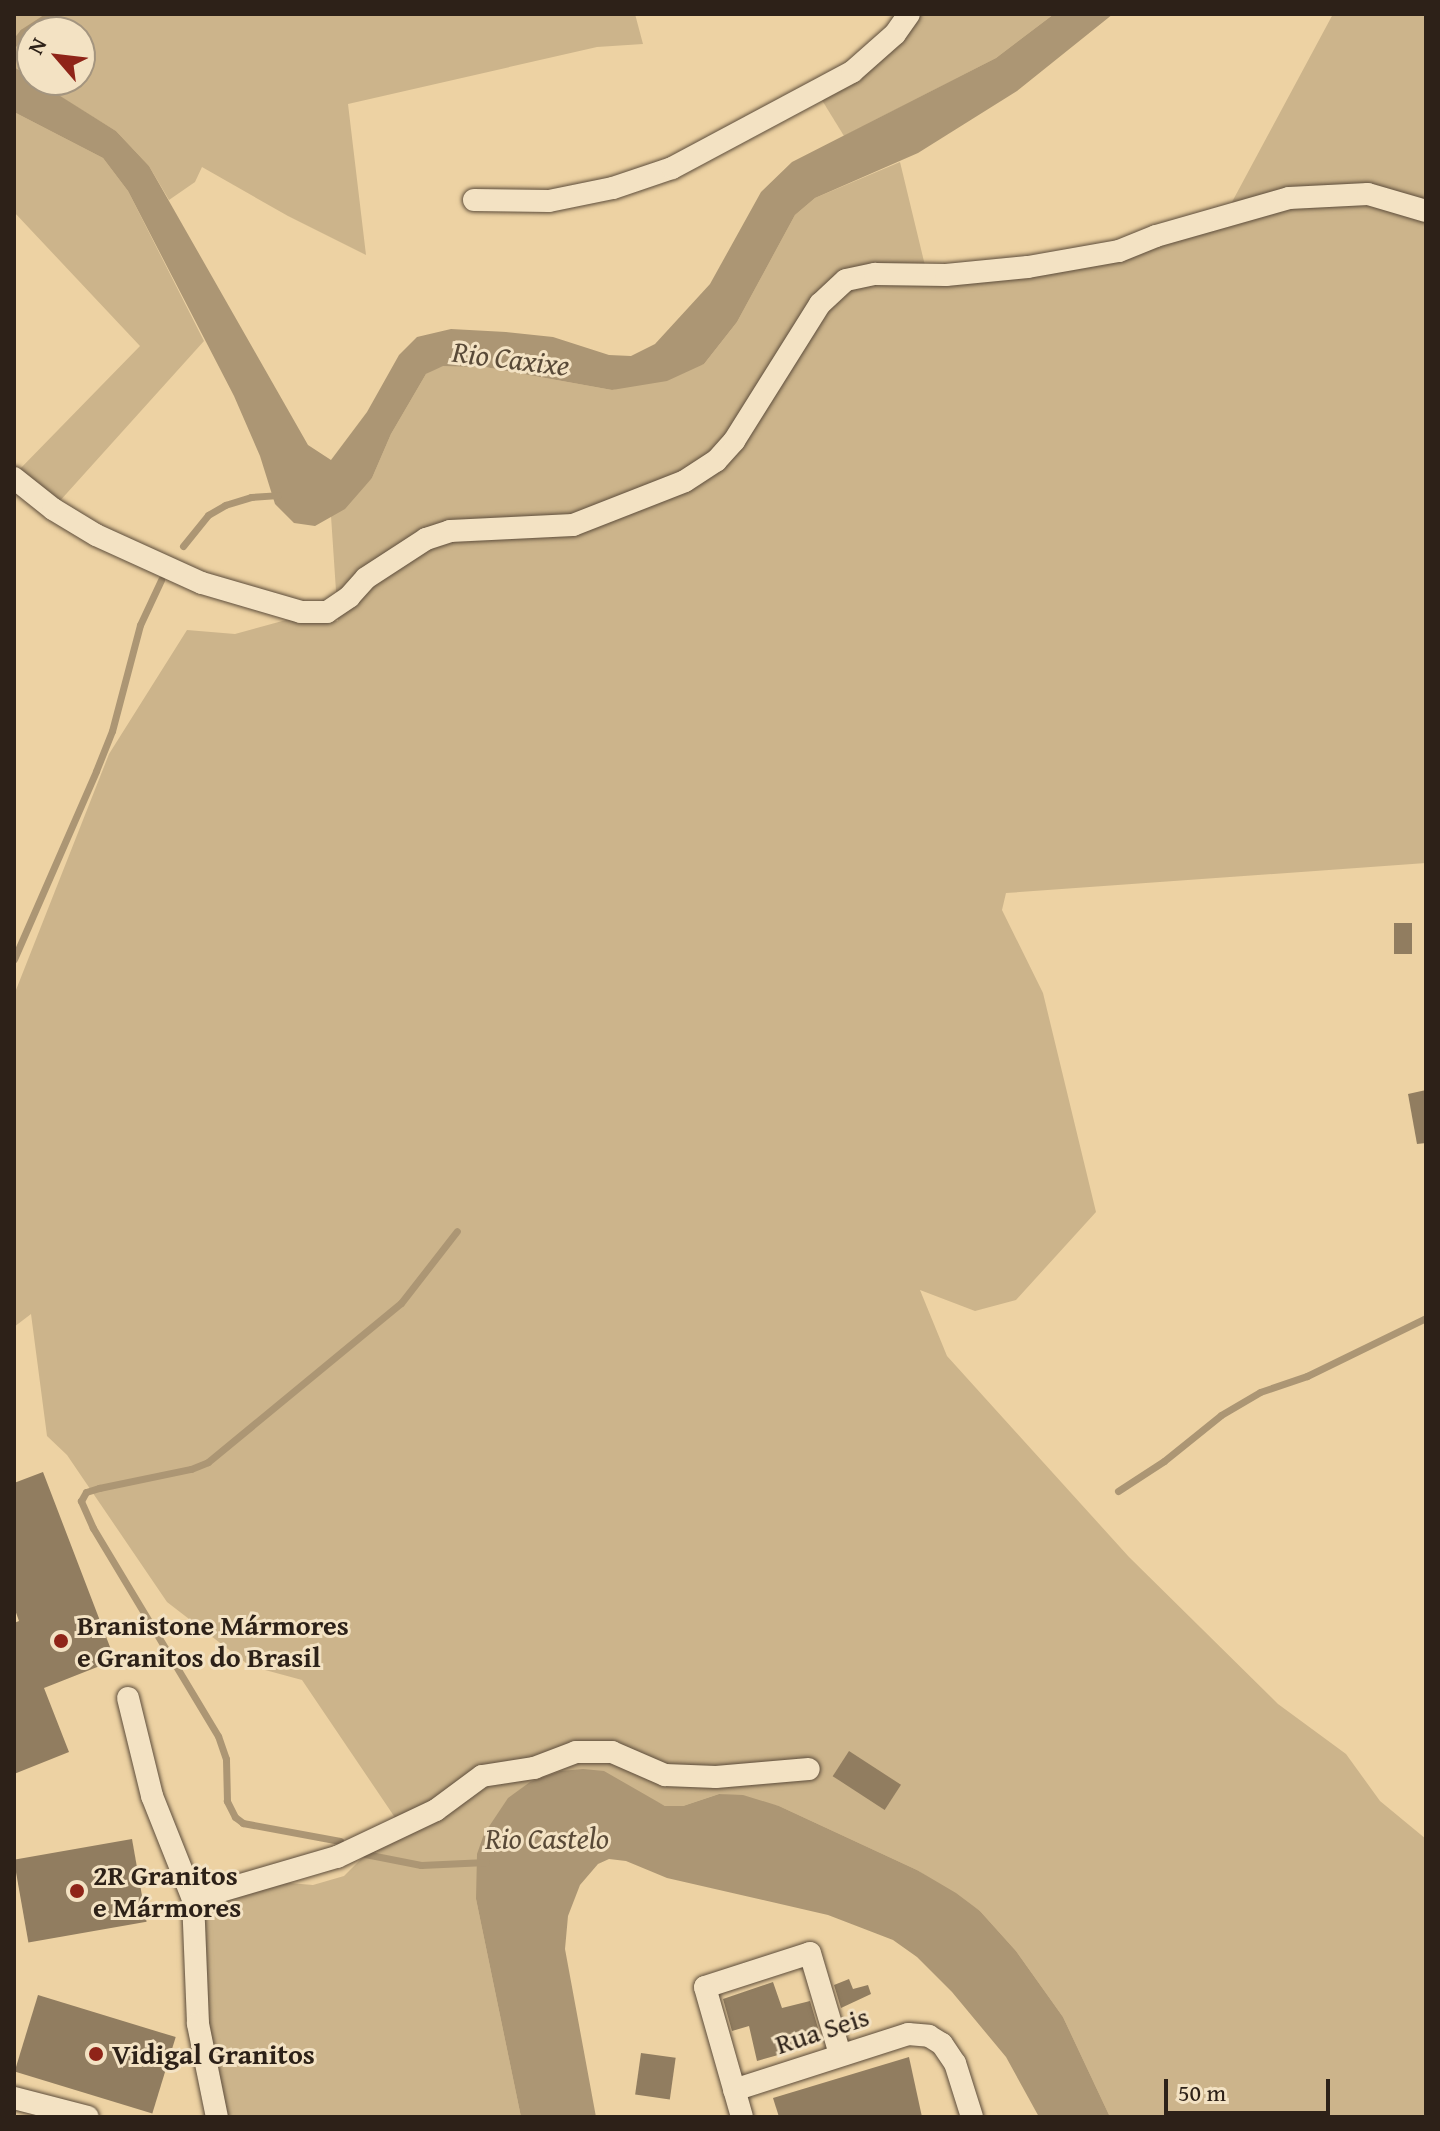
<!DOCTYPE html>
<meta charset="utf-8">
<style>
body{margin:0}
#map{position:relative;width:1440px;height:2131px;overflow:hidden;background:#edd2a3;font-family:"Gentium Book Plus",serif}
div>[style]{position:absolute}
.green>*{inset:0;background:#ccb48b}
.water>*{inset:0;background:#ac9674}
.stream>*{height:7px;margin:-3.5px;padding:0 3.5px;transform-origin:3.5px;border-radius:3.5px;background:#ac9674}
.building>*{inset:0;background:#917d60;transform-origin:0 0}
.roads{filter:drop-shadow(0 0 2px #5d4d3b) drop-shadow(0 0 2px #5d4d3b)}
.minor>*{height:22px;margin:-11px;padding:0 11px;transform-origin:11px;border-radius:11px;background:#f3e2c3}
.dots>*{width:22px;height:22px;translate:-50% -50%;box-sizing:border-box;border:4px solid #f3e2c3;border-radius:50%}
span{translate:-50% -50%;white-space:nowrap;text-align:center;line-height:1.15;-webkit-text-stroke:6px #f3e2c3;paint-order:stroke}
.poi-label{font-size:28px;color:#2d2118;font-weight:700}
.left{translate:0 -50%;text-align:left}
.street-label{font-size:28px;color:#2d2118}
.water-label{font-size:30px;color:#594a38;font-style:italic}
.frame{position:absolute;inset:0;border:16px solid #2d2118;pointer-events:none}
.north{position:absolute;left:16px;top:16px;width:80px;height:80px;box-sizing:border-box;background:#f3e2c3;border:2px solid #a4957f;border-radius:50%;rotate:298deg;font-size:22px;font-weight:700;line-height:32px;text-align:center;color:#2d2118}
.north::after{content:'';display:block;margin:auto;width:28px;height:36px;background:#8f2418;clip-path:polygon(50% 0,100% 100%,50% 72%,0 100%)}
.scale{position:absolute;left:1164px;top:2079px;width:166px;height:36px;box-sizing:border-box;border:4px solid #2d2118;border-top:0;padding-left:10px;font-size:24px;line-height:28px;white-space:nowrap;color:#2d2118;-webkit-text-stroke:6px #f3e2c3;paint-order:stroke}
</style>
<div id="map">
<div class="green">
<i style="clip-path:polygon(14px 14px,635px 14px,643px 44px,597px 47px,348px 104px,366px 255px,288px 216px,202px 167px,195px 182px,169px 200px,149px 166px,116px 131px,33px 80px,80px 80px,80px 32px,32px 32px,32px 80px,14px 67px)"></i>
<i style="clip-path:polygon(914px 14px,1054px 14px,996px 58px,844px 136px,820px 97px)"></i>
<i style="clip-path:polygon(1333px 14px,1426px 14px,1426px 863px,1006px 893px,1002px 910px,1043px 993px,1096px 1212px,1016px 1300px,975px 1311px,920px 1290px,947px 1356px,1129px 1557px,1278px 1704px,1346px 1754px,1380px 1801px,1426px 1839px,1426px 2117px,1110px 2117px,1063px 2017px,1016px 1951px,980px 1911px,917px 1870px,779px 1806px,719px 1794px,683px 1806px,665px 1806px,635px 1791px,476px 1899px,521px 2117px,219px 2117px,208px 2090px,195px 1875px,313px 1885px,344px 1876px,398px 1822px,302px 1680px,250px 1666px,167px 1602px,67px 1455px,47px 1436px,31px 1314px,14px 1327px,14px 995px,109px 754px,187px 630px,235px 634px,286px 620px,338px 621px,331px 516px,372px 478px,391px 434px,426px 374px,443px 365px,485px 367px,612px 390px,704px 364px,737px 322px,795px 215px,815px 198px,900px 162px,928px 278px,990px 282px,1225px 215px)"></i>
<i style="clip-path:polygon(14px 112px,103px 158px,128px 191px,204px 341px,58px 503px,17px 472px,140px 346px,14px 212px)"></i>
</div>
<div class="water">
<i style="clip-path:polygon(1054px 14px,1113px 14px,1017px 91px,918px 153px,815px 198px,795px 215px,737px 322px,704px 364px,667px 381px,612px 390px,485px 367px,443px 366px,426px 374px,391px 434px,372px 478px,345px 509px,315px 526px,294px 523px,275px 504px,260px 456px,234px 396px,128px 191px,103px 158px,14px 112px,14px 67px,116px 131px,149px 166px,308px 445px,331px 460px,367px 412px,399px 355px,417px 337px,451px 329px,506px 332px,553px 337px,609px 355px,631px 356px,655px 344px,710px 284px,761px 192px,792px 162px,996px 58px)"></i>
<i style="clip-path:polygon(583px 1769px,604px 1771px,665px 1806px,683px 1806px,719px 1794px,743px 1795px,779px 1806px,917px 1870px,956px 1893px,980px 1911px,1016px 1951px,1063px 2017px,1110px 2117px,1039px 2117px,1006px 2057px,952px 1992px,917px 1957px,893px 1940px,828px 1915px,667px 1878px,626px 1861px,609px 1859px,598px 1864px,580px 1885px,568px 1916px,565px 1949px,596px 2117px,521px 2117px,476px 1899px,477px 1854px,484px 1834px,508px 1798px,530px 1782px,561px 1771px)"></i>
</div>
<div class="stream">
<i style="left:14px;top:43px;width:14px;rotate:-51deg"></i>
<i style="left:23px;top:32px;width:33px;rotate:-33deg"></i>
<i style="left:183px;top:546px;width:40px;rotate:-51deg"></i>
<i style="left:208px;top:515px;width:20px;rotate:-30deg"></i>
<i style="left:225px;top:505px;width:27px;rotate:-17deg"></i>
<i style="left:251px;top:497px;width:27px;rotate:-4deg"></i>
<i style="left:14px;top:959px;width:205px;rotate:-66.4deg"></i>
<i style="left:96px;top:771px;width:43px;rotate:-68.2deg"></i>
<i style="left:112px;top:731px;width:110px;rotate:-75.2deg"></i>
<i style="left:140px;top:625px;width:50px;rotate:-65deg"></i>
<i style="left:1118px;top:1491px;width:55px;rotate:-33.1deg"></i>
<i style="left:1164px;top:1461px;width:73px;rotate:-38.9deg"></i>
<i style="left:1221px;top:1415px;width:45px;rotate:-30.5deg"></i>
<i style="left:1260px;top:1392px;width:50px;rotate:-18.8deg"></i>
<i style="left:1307px;top:1376px;width:132px;rotate:-26deg"></i>
<i style="left:340px;top:1841px;width:99px;rotate:-169.5deg"></i>
<i style="left:243px;top:1823px;width:10px;rotate:-143deg"></i>
<i style="left:235px;top:1817px;width:18px;rotate:-117deg"></i>
<i style="left:227px;top:1801px;width:42px;rotate:-91.4deg"></i>
<i style="left:226px;top:1759px;width:24px;rotate:-109deg"></i>
<i style="left:218px;top:1736px;width:243px;rotate:-121deg"></i>
<i style="left:93px;top:1528px;width:30px;rotate:-114deg"></i>
<i style="left:81px;top:1501px;width:10px;rotate:-61deg"></i>
<i style="left:86px;top:1492px;width:14px;rotate:-17deg"></i>
<i style="left:99px;top:1488px;width:94px;rotate:-11.7deg"></i>
<i style="left:191px;top:1469px;width:18px;rotate:-22deg"></i>
<i style="left:208px;top:1462px;width:250px;rotate:-39.5deg"></i>
<i style="left:401px;top:1303px;width:91px;rotate:-52.1deg"></i>
<i style="left:365px;top:1854px;width:57px;rotate:11.1deg"></i>
<i style="left:421px;top:1865px;width:65px;rotate:-2.6deg"></i>
</div>
<div class="building">
<i style="left:1394px;top:923px;width:18px;height:31px"></i>
<i style="clip-path:polygon(1426px 1090px,1426px 1143px,1417px 1144px,1408px 1094px)"></i>
<i style="clip-path:polygon(43px 1472px,115px 1660px,44px 1688px,69px 1752px,14px 1774px,14px 1623px,19px 1621px,14px 1607px,14px 1483px)"></i>
<i style="left:849px;top:1751px;width:62px;height:30px;rotate:33deg"></i>
<i style="left:132px;top:1839px;width:84px;height:120px;rotate:80deg"></i>
<i style="clip-path:polygon(849px 1979px,853px 1989px,868px 1985px,871px 1994px,841px 2008px,834px 1985px)"></i>
<i style="clip-path:polygon(773px 1982px,782px 2008px,810px 2001px,821px 2038px,794px 2045px,796px 2050px,757px 2061px,749px 2026px,732px 2031px,723px 1999px)"></i>
<i style="left:38px;top:1995px;width:144px;height:80px;rotate:17deg"></i>
<i style="left:641px;top:2053px;width:35px;height:42px;rotate:8deg"></i>
<i style="clip-path:polygon(909px 2057px,922px 2117px,779px 2117px,773px 2098px)"></i>
</div>
<div class="roads">
<div class="minor">
<i style="left:474px;top:200px;width:75px;rotate:0.8deg"></i>
<i style="left:549px;top:201px;width:65px;rotate:-11.5deg"></i>
<i style="left:613px;top:188px;width:62px;rotate:-18.7deg"></i>
<i style="left:672px;top:168px;width:204px;rotate:-28.1deg"></i>
<i style="left:852px;top:72px;width:57px;rotate:-41.5deg"></i>
<i style="left:895px;top:34px;width:24px;rotate:-55deg"></i>
<i style="left:14px;top:478px;width:50px;rotate:38.5deg"></i>
<i style="left:53px;top:509px;width:50px;rotate:31.2deg"></i>
<i style="left:96px;top:535px;width:116px;rotate:24.4deg"></i>
<i style="left:202px;top:583px;width:103px;rotate:16.3deg"></i>
<i style="left:301px;top:612px;width:26px"></i>
<i style="left:327px;top:612px;width:27px;rotate:-34deg"></i>
<i style="left:349px;top:597px;width:25px;rotate:-48deg"></i>
<i style="left:366px;top:578px;width:72px;rotate:-33deg"></i>
<i style="left:426px;top:539px;width:25px;rotate:-18deg"></i>
<i style="left:450px;top:531px;width:123px;rotate:-2.8deg"></i>
<i style="left:573px;top:525px;width:120px;rotate:-21.4deg"></i>
<i style="left:685px;top:481px;width:37px;rotate:-33deg"></i>
<i style="left:716px;top:461px;width:27px;rotate:-48deg"></i>
<i style="left:734px;top:441px;width:162px;rotate:-57.9deg"></i>
<i style="left:820px;top:304px;width:35px;rotate:-43deg"></i>
<i style="left:846px;top:280px;width:30px;rotate:-12deg"></i>
<i style="left:875px;top:274px;width:71px;rotate:0.8deg"></i>
<i style="left:946px;top:275px;width:82px;rotate:-5.6deg"></i>
<i style="left:1028px;top:267px;width:92px;rotate:-10deg"></i>
<i style="left:1119px;top:251px;width:40px;rotate:-22deg"></i>
<i style="left:1156px;top:236px;width:138px;rotate:-15.9deg"></i>
<i style="left:1289px;top:198px;width:79px;rotate:-2.9deg"></i>
<i style="left:1368px;top:194px;width:60px;rotate:16.3deg"></i>
<i style="left:128px;top:1698px;width:101px;rotate:76.2deg"></i>
<i style="left:152px;top:1796px;width:111px;rotate:68.3deg"></i>
<i style="left:193px;top:1899px;width:125px;rotate:87.7deg"></i>
<i style="left:198px;top:2024px;width:95px;rotate:78.5deg"></i>
<i style="left:193px;top:1899px;width:150px;rotate:-16.3deg"></i>
<i style="left:337px;top:1857px;width:110px;rotate:-25.4deg"></i>
<i style="left:436px;top:1810px;width:57px;rotate:-36.5deg"></i>
<i style="left:482px;top:1776px;width:53px;rotate:-8.7deg"></i>
<i style="left:534px;top:1768px;width:45px;rotate:-20.9deg"></i>
<i style="left:576px;top:1752px;width:36px"></i>
<i style="left:612px;top:1752px;width:58px;rotate:23.5deg"></i>
<i style="left:665px;top:1775px;width:51px;rotate:2.2deg"></i>
<i style="left:716px;top:1777px;width:93px;rotate:-4.9deg"></i>
<i style="left:734px;top:2090px;width:183px;rotate:-17.8deg"></i>
<i style="left:908px;top:2034px;width:21px;rotate:5deg"></i>
<i style="left:929px;top:2036px;width:15px;rotate:32deg"></i>
<i style="left:942px;top:2044px;width:23px;rotate:56deg"></i>
<i style="left:955px;top:2063px;width:57px;rotate:72.5deg"></i>
<i style="left:14px;top:2098px;width:76px;rotate:14.4deg"></i>
<i style="left:742px;top:2117px;width:135px;rotate:-105.9deg"></i>
<i style="left:705px;top:1987px;width:110px;rotate:-17.9deg"></i>
<i style="left:810px;top:1953px;width:105px;rotate:73.5deg"></i>
</div>
</div>
<div class="dots">
<i style="left:61px;top:1641px;background:#8f2418"></i>
<i style="left:77px;top:1891px;background:#8f2418"></i>
<i style="left:96px;top:2054px;background:#8f2418"></i>
</div>
<div class="poi-label">
<span class="left" style="left:77px;top:1641px">Branistone Mármores<br>e Granitos do Brasil</span>
<span class="left" style="left:93px;top:1891px">2R Granitos<br>e Mármores</span>
<span class="left" style="left:112px;top:2054px">Vidigal Granitos</span>
</div>
<div class="street-label">
<span style="left:822px;top:2030px;rotate:-18deg">Rua Seis</span>
</div>
<div class="water-label">
<span style="left:511px;top:358px;rotate:7deg">Rio Caxixe</span>
<span style="left:547px;top:1838px">Rio Castelo</span>
</div>
<div class="frame"></div>
<div class="north">N</div>
<div class="scale">50 m</div>
</div>
